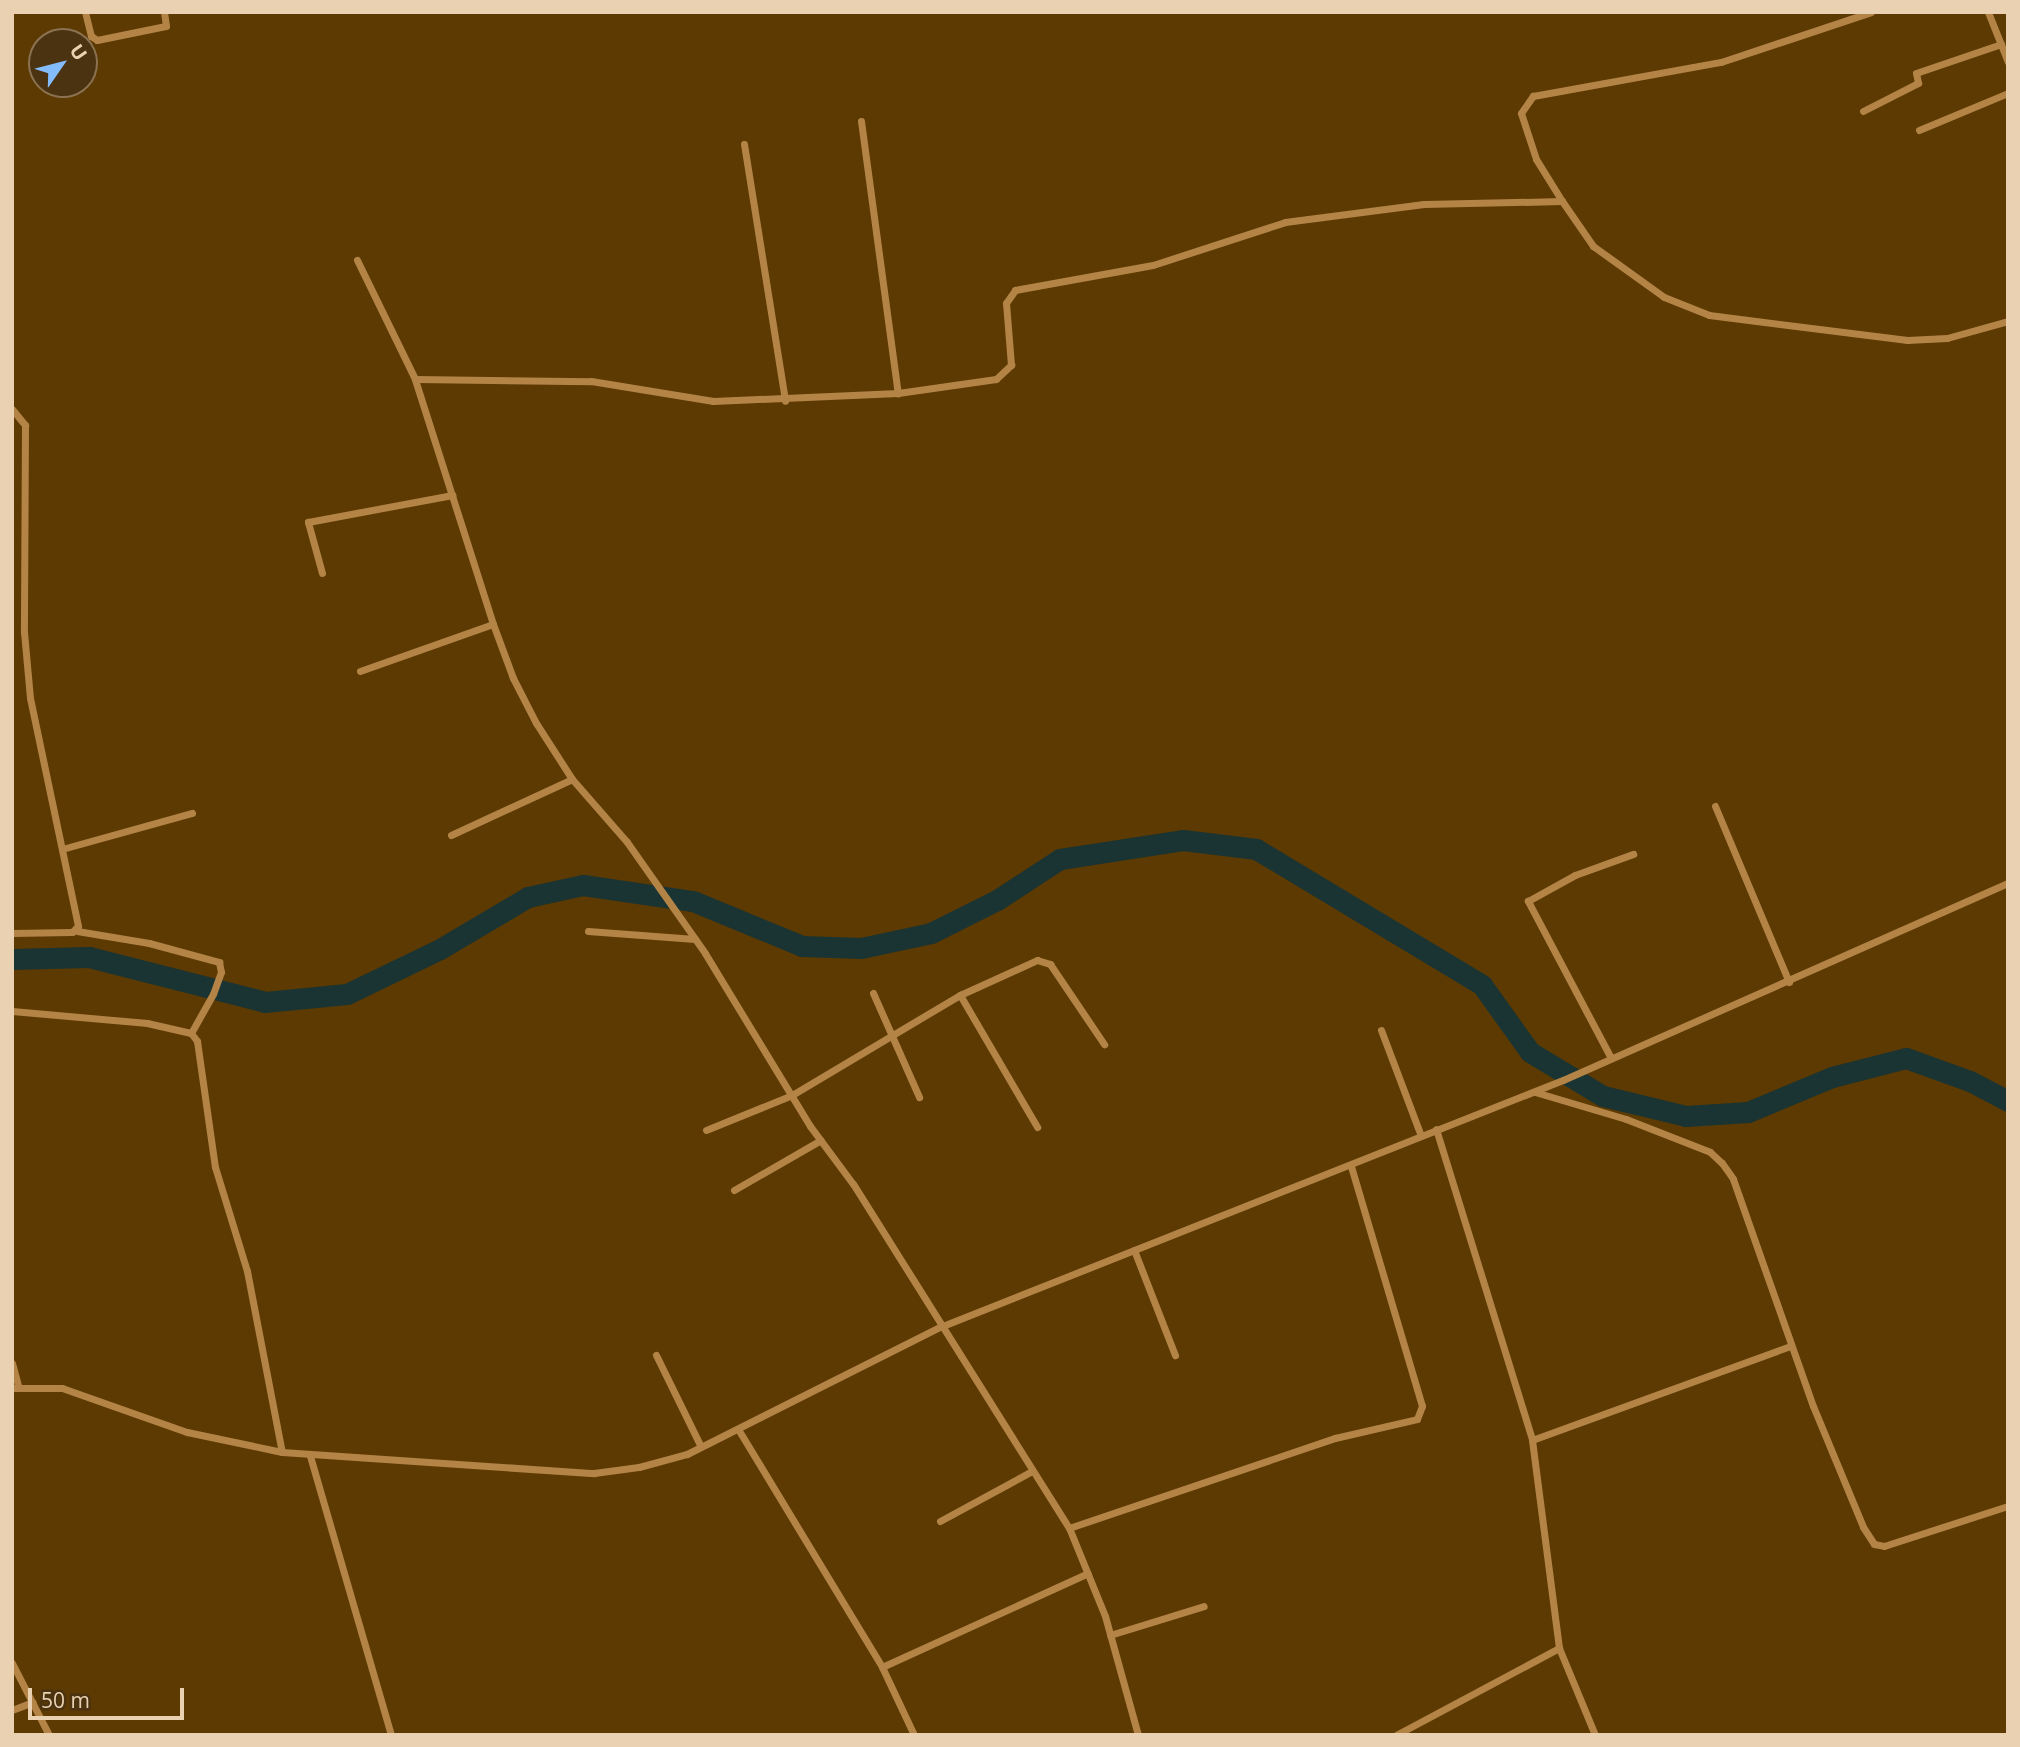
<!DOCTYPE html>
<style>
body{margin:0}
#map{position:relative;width:2020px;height:1747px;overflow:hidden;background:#5c3a02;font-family:"Open Sans",sans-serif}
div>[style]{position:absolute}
.canal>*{height:21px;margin:-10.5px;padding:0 10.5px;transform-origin:10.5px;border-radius:10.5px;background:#1a3433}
.minor>*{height:7px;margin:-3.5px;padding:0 3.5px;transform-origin:3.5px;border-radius:3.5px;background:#b38446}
span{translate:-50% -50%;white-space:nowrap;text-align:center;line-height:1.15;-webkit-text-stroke:7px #4b3210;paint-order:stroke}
.frame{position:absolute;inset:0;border:14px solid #ead1b2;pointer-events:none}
.north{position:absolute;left:28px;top:28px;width:70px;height:70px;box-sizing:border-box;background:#4b3210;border:2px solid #8b7251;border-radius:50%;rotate:55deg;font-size:19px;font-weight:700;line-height:28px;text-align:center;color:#ead1b2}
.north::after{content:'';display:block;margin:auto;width:24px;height:32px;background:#84bcfb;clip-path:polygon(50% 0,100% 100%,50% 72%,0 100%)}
.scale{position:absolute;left:28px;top:1688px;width:156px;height:32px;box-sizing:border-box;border:4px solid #ead1b2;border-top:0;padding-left:9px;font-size:21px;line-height:24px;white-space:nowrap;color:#ead1b2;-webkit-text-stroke:5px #4b3210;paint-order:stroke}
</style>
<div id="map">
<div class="canal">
<i style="left:12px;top:959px;width:77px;rotate:-1.5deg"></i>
<i style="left:89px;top:957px;width:182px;rotate:14.3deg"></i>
<i style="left:265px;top:1002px;width:82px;rotate:-5.6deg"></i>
<i style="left:347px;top:994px;width:103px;rotate:-25.8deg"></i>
<i style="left:440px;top:949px;width:102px;rotate:-30.6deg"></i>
<i style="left:528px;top:897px;width:56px;rotate:-12.3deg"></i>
<i style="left:583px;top:885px;width:111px;rotate:8.3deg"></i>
<i style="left:693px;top:901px;width:118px;rotate:22.4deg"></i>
<i style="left:802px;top:946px;width:59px;rotate:1.9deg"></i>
<i style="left:861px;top:948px;width:72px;rotate:-12.1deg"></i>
<i style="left:931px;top:933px;width:74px;rotate:-26.6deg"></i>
<i style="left:997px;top:900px;width:75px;rotate:-33.1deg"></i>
<i style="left:1060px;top:859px;width:124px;rotate:-8.8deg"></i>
<i style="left:1183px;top:840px;width:74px;rotate:7deg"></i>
<i style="left:1256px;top:849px;width:264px;rotate:31deg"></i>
<i style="left:1482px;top:985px;width:82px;rotate:54.4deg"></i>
<i style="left:1530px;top:1052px;width:85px;rotate:31.1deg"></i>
<i style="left:1603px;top:1096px;width:85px;rotate:13.5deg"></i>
<i style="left:1686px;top:1116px;width:62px;rotate:-3.7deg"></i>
<i style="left:1748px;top:1112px;width:91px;rotate:-22.6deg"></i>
<i style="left:1832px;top:1077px;width:76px;rotate:-14.4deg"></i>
<i style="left:1906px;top:1058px;width:68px;rotate:19.8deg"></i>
<i style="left:1970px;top:1081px;width:43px;rotate:27.8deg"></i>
</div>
<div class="minor">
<i style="left:85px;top:12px;width:25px;rotate:76deg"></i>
<i style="left:91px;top:36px;width:7px;rotate:34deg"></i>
<i style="left:97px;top:40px;width:70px;rotate:-11.5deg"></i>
<i style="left:166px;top:26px;width:14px;rotate:-98deg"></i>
<i style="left:1988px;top:12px;width:54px;rotate:68.2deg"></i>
<i style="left:1863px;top:111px;width:62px;rotate:-27deg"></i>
<i style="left:1918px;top:83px;width:10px;rotate:-101deg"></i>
<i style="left:1916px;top:73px;width:90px;rotate:-18.8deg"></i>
<i style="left:861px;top:121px;width:275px;rotate:82.3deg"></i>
<i style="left:1919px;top:130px;width:96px;rotate:-22.6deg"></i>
<i style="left:744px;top:144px;width:260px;rotate:80.9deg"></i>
<i style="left:1562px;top:201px;width:49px;rotate:-121.8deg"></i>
<i style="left:1536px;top:159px;width:48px;rotate:-108.1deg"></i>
<i style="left:1521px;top:113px;width:21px;rotate:-55deg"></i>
<i style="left:1533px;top:96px;width:191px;rotate:-10.3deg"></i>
<i style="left:1721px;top:62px;width:158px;rotate:-18.4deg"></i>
<i style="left:357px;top:260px;width:132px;rotate:64deg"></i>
<i style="left:12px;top:409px;width:21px;rotate:51deg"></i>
<i style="left:25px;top:425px;width:207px;rotate:90.3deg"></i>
<i style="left:24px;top:632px;width:66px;rotate:84.8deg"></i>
<i style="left:30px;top:698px;width:233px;rotate:78.1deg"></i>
<i style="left:78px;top:926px;width:8px;rotate:135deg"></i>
<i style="left:72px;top:932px;width:60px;rotate:179deg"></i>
<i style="left:322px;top:573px;width:53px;rotate:-105.4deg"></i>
<i style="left:308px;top:522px;width:147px;rotate:-10.6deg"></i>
<i style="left:360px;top:671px;width:141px;rotate:-19.5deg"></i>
<i style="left:1715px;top:806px;width:191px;rotate:67.2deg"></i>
<i style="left:451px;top:835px;width:133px;rotate:-24.8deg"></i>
<i style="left:62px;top:849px;width:135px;rotate:-15.5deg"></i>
<i style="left:77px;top:931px;width:73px;rotate:9.5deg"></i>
<i style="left:149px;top:943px;width:73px;rotate:15.2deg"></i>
<i style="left:219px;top:962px;width:10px;rotate:79deg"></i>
<i style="left:221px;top:972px;width:23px;rotate:110deg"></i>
<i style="left:213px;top:994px;width:45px;rotate:119.4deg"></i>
<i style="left:588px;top:931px;width:107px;rotate:4.3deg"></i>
<i style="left:873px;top:993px;width:114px;rotate:66.1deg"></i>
<i style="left:960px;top:995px;width:153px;rotate:59.7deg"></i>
<i style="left:12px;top:1011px;width:136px;rotate:5.1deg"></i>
<i style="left:147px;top:1023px;width:45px;rotate:12.8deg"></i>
<i style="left:191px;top:1033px;width:10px;rotate:53deg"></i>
<i style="left:197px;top:1041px;width:127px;rotate:81.9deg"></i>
<i style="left:215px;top:1167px;width:109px;rotate:72.9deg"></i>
<i style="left:247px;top:1271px;width:184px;rotate:79.1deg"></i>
<i style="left:1381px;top:1030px;width:113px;rotate:69.3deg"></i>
<i style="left:1611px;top:1058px;width:178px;rotate:-117.9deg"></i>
<i style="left:1528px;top:901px;width:54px;rotate:-29deg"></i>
<i style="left:1575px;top:875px;width:62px;rotate:-19.9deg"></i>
<i style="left:1535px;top:1092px;width:95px;rotate:16.5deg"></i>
<i style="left:1626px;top:1119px;width:90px;rotate:21.4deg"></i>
<i style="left:1710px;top:1152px;width:16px;rotate:43deg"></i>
<i style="left:1722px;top:1163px;width:19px;rotate:55deg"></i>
<i style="left:1733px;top:1179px;width:241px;rotate:70.6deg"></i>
<i style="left:1813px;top:1406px;width:131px;rotate:67.5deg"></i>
<i style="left:1863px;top:1527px;width:20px;rotate:57deg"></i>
<i style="left:1874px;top:1544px;width:10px;rotate:11deg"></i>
<i style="left:1884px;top:1546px;width:130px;rotate:-17.9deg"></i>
<i style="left:1436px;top:1129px;width:325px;rotate:72.8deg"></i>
<i style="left:1532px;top:1440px;width:210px;rotate:82.6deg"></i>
<i style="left:1559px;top:1648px;width:94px;rotate:67.5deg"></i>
<i style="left:706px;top:1130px;width:93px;rotate:-22.1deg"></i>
<i style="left:792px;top:1095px;width:196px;rotate:-30.8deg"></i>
<i style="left:960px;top:995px;width:85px;rotate:-24.4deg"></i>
<i style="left:1037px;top:960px;width:14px;rotate:17deg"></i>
<i style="left:1050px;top:964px;width:97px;rotate:56deg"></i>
<i style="left:734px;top:1190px;width:100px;rotate:-29.9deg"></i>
<i style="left:1134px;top:1250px;width:113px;rotate:68.7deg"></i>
<i style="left:656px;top:1355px;width:102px;rotate:63.9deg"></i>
<i style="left:12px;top:1363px;width:23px;rotate:75deg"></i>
<i style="left:12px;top:1388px;width:50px"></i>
<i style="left:62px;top:1388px;width:133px;rotate:19.4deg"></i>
<i style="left:187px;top:1432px;width:97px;rotate:11.9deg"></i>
<i style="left:282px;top:1452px;width:313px;rotate:3.9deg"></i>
<i style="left:594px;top:1473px;width:45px;rotate:-7.6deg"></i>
<i style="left:639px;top:1467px;width:50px;rotate:-15.2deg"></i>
<i style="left:687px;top:1454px;width:283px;rotate:-26.7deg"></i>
<i style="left:940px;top:1327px;width:670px;rotate:-21.63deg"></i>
<i style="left:1563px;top:1080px;width:487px;rotate:-23.9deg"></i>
<i style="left:738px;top:1429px;width:278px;rotate:58.8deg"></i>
<i style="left:882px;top:1667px;width:75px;rotate:64.8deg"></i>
<i style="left:1532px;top:1440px;width:275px;rotate:-20deg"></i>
<i style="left:310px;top:1456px;width:291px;rotate:73.8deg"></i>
<i style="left:940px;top:1521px;width:105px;rotate:-28.5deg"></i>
<i style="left:1069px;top:1528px;width:281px;rotate:-18.7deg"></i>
<i style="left:1335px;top:1438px;width:84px;rotate:-13deg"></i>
<i style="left:1417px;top:1419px;width:14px;rotate:-69deg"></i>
<i style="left:1422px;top:1406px;width:249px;rotate:-106.5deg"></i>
<i style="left:1110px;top:1635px;width:98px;rotate:-17.1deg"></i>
<i style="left:12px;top:1663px;width:81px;rotate:62.8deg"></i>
<i style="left:882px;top:1667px;width:226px;rotate:-24.5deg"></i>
<i style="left:12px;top:1710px;width:22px;rotate:-21deg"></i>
<i style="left:1138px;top:1735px;width:123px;rotate:-105.5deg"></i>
<i style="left:1105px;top:1616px;width:95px;rotate:-112.2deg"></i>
<i style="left:1069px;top:1528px;width:406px;rotate:-122.1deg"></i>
<i style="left:853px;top:1184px;width:72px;rotate:-126.6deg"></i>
<i style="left:810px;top:1126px;width:202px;rotate:-121.3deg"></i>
<i style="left:705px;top:953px;width:136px;rotate:-125.1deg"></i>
<i style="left:627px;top:842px;width:84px;rotate:-131.1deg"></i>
<i style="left:572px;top:779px;width:67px;rotate:-122.7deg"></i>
<i style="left:536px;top:723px;width:51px;rotate:-117.1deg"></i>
<i style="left:513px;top:678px;width:58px;rotate:-110.3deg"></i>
<i style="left:493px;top:624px;width:257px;rotate:-107.7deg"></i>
<i style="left:415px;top:379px;width:176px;rotate:0.7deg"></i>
<i style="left:591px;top:381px;width:124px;rotate:9.3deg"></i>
<i style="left:713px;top:401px;width:185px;rotate:-2.5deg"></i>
<i style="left:898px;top:393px;width:99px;rotate:-8.1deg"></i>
<i style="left:996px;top:379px;width:21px;rotate:-43deg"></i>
<i style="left:1011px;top:365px;width:62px;rotate:-94.6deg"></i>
<i style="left:1006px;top:303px;width:16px;rotate:-55deg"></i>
<i style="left:1015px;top:290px;width:140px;rotate:-10.3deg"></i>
<i style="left:1153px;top:265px;width:139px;rotate:-18deg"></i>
<i style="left:1285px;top:222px;width:140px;rotate:-7.4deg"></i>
<i style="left:1424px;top:204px;width:138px;rotate:-1.2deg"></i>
<i style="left:1562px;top:201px;width:55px;rotate:55.4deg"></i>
<i style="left:1593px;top:246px;width:87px;rotate:35.7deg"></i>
<i style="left:1664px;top:297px;width:48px;rotate:21.8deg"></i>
<i style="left:1709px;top:315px;width:200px;rotate:7.2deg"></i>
<i style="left:1907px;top:340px;width:40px;rotate:-2.9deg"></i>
<i style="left:1947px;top:338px;width:63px;rotate:-15.6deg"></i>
<i style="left:1396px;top:1735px;width:185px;rotate:-28.1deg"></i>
</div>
<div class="frame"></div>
<div class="north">U</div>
<div class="scale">50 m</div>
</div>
